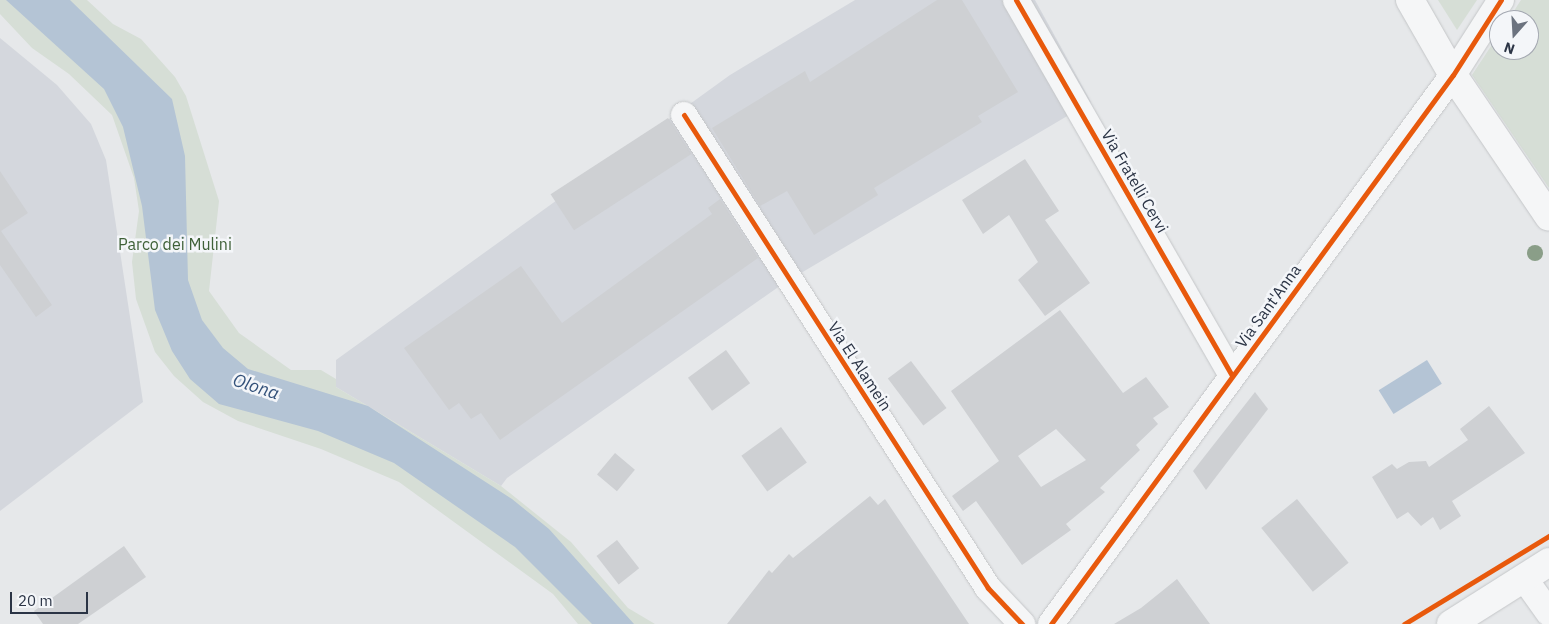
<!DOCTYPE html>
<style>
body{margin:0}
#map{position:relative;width:1549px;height:624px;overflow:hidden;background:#e6e8ea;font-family:"IBM Plex Sans",sans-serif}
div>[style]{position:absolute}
.built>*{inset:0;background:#d4d7dd}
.green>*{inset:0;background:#d6ded6}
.water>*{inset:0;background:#b4c4d5;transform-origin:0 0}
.building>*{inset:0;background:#ced0d3;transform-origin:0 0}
.roads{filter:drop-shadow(0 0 1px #c4c6c8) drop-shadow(0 0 1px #c4c6c8)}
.minor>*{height:26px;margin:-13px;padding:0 13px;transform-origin:13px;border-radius:13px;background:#f5f6f7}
.tertiary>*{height:28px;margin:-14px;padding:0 14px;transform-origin:14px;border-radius:14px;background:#f5f6f7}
.cycleway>*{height:5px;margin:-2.5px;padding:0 2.5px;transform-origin:2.5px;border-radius:2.5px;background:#e8590c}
.trees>*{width:16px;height:16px;margin:-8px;border-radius:50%;background:#8a9e88}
span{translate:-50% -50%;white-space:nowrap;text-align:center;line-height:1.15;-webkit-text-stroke:5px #f4f6f9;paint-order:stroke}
.street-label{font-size:16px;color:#2b3445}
.park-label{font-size:16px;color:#3f6138}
.water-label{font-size:18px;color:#34527a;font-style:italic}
.north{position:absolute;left:1489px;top:10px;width:50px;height:50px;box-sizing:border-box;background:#f4f6f9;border:1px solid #a4a8b1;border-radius:50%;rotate:199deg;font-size:14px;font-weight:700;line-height:20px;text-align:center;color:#2b3445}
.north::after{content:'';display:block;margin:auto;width:18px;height:22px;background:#6c737f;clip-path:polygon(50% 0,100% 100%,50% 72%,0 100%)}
.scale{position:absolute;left:10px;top:592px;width:78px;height:22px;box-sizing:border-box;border:2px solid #2b3445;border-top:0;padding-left:6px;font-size:15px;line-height:18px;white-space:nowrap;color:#2b3445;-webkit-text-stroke:4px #f4f6f9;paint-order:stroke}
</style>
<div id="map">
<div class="built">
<i style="clip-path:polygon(855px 0,1035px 0,1091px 102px,784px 283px,507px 478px,501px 486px,336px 387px,336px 360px,730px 75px)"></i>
<i style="clip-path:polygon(0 38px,57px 85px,91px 124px,106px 160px,143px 402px,0 511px)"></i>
</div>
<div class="green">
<i style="clip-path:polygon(0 0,87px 0,113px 24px,141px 39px,175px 77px,186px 96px,219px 201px,209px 291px,239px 333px,291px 370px,321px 370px,336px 379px,336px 387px,501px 486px,571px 542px,628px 608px,655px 624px,578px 624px,553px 594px,399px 482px,321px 449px,238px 421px,203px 402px,174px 376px,155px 352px,136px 299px,132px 262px,139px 211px,134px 178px,112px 115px,69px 74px,32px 48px,0 14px)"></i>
<i style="clip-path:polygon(1438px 0,1477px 0,1457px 30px)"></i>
<i style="clip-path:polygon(1521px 0,1549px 0,1549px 188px,1472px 75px,1499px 34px,1499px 50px,1529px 50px,1529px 20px,1508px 20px)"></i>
</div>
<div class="water">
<i style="clip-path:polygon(6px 0,70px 0,172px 99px,185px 156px,188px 280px,202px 320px,223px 348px,248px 369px,368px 406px,512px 499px,549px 529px,634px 624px,592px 624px,515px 547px,394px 463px,318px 431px,219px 404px,190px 379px,172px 351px,155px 310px,142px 206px,123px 127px,104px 89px)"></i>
<i style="left:1427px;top:360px;width:28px;height:57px;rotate:58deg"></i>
</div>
<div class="building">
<i style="clip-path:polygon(937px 0,962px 0,1018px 92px,978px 116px,982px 122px,874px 188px,878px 195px,814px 235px,787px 191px,760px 206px,712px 128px,805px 71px,810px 82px)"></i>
<i style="left:668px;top:118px;width:43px;height:140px;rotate:57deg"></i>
<i style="clip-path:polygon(1025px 159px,1059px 211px,1045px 220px,1090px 283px,1045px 316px,1018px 280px,1038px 262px,1009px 215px,983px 234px,962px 200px)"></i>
<i style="clip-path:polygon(0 171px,28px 213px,1px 231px,52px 305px,36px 317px,0 265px)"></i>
<i style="clip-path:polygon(720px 199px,758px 258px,500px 440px,481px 413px,471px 419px,459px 403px,449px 410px,404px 348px,521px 266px,562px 323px,712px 214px,708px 208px)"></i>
<i style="clip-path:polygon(evenodd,1060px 310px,1123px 393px,1146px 377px,1169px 407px,1153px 418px,1158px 424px,1136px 445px,1140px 450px,1100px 488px,1105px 492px,1066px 524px,1071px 530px,1022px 565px,976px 501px,963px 511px,952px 496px,999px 461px,951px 391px,1060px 310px,1056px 429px,1086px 460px,1041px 487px,1018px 456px,1056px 429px)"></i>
<i style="left:726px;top:350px;width:41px;height:47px;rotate:54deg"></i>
<i style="left:911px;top:361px;width:59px;height:29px;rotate:53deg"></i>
<i style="clip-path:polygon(1255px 392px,1268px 409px,1206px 490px,1193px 471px)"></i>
<i style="clip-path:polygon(1489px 406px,1525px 453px,1452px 501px,1461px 516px,1440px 530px,1433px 517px,1421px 526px,1408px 512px,1397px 519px,1372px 477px,1392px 464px,1397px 469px,1409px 462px,1426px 461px,1429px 467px,1468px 440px,1460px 429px)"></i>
<i style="left:781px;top:427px;width:44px;height:49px;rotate:54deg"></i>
<i style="left:615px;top:453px;width:26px;height:28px;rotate:40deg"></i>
<i style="clip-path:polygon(870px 496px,878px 505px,885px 499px,969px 624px,727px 624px,769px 570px,772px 573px,789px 554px,793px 558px)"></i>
<i style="left:1297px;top:499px;width:82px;height:46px;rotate:51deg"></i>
<i style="left:617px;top:540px;width:36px;height:26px;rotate:52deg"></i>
<i style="clip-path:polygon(124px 546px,146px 577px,78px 624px,43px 624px,34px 611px)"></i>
<i style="clip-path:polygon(1177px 579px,1210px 624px,1114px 624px,1141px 608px)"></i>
</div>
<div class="roads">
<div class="minor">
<i style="left:1016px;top:0;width:433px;rotate:60.1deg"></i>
<i style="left:684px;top:115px;width:562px;rotate:57.27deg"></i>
<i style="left:988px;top:588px;width:50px;rotate:46.6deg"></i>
<i style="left:1524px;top:578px;width:43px;rotate:54.5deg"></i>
<i style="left:1051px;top:624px;width:680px;rotate:-53.79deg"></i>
<i style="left:1453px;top:75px;width:89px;rotate:-57.4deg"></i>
</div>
<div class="tertiary">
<i style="left:1410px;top:0;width:86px;rotate:60.2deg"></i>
<i style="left:1453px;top:75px;width:171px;rotate:55.9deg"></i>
<i style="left:1451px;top:624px;width:116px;rotate:-32.3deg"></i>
</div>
</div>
<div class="cycleway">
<i style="left:1016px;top:0;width:433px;rotate:60.1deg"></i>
<i style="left:684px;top:115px;width:562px;rotate:57.27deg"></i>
<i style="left:988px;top:588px;width:50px;rotate:46.6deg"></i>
<i style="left:1051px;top:624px;width:680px;rotate:-53.79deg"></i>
<i style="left:1453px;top:75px;width:89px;rotate:-57.4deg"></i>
<i style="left:1404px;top:624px;width:170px;rotate:-31.3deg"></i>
</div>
<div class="trees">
<i style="left:1535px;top:253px"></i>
</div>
<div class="street-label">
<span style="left:1135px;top:181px;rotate:60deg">Via Fratelli Cervi</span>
<span style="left:1268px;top:306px;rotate:-54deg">Via Sant'Anna</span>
<span style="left:860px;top:366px;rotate:57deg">Via El Alamein</span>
</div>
<div class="park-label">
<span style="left:175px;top:244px">Parco dei Mulini</span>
</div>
<div class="water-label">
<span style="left:256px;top:387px;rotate:18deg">Olona</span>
</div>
<div class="north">N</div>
<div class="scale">20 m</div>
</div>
